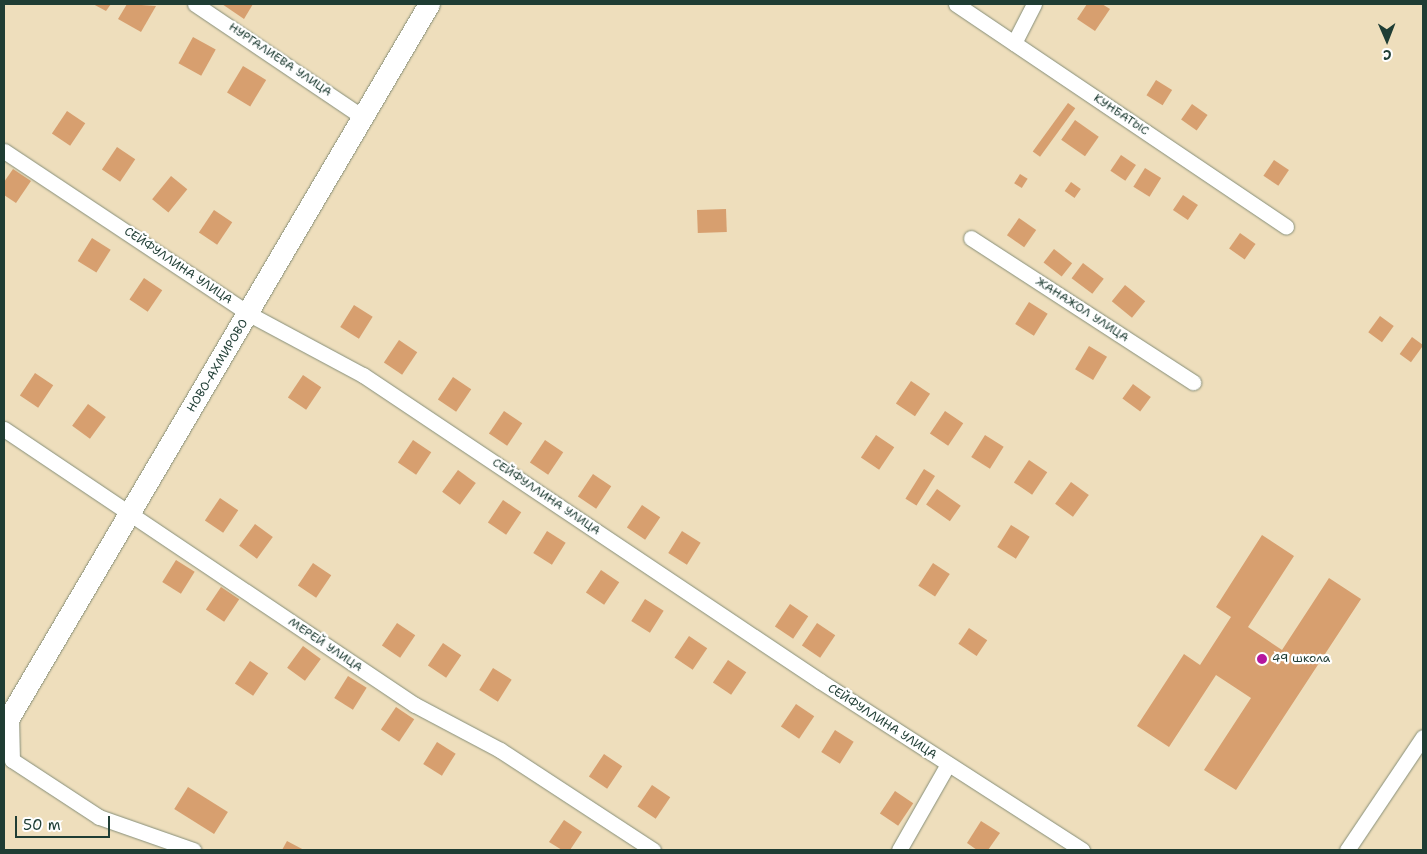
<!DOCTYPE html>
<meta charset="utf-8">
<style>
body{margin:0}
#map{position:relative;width:1427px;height:854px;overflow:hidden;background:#eedebc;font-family:"Shantell Sans",sans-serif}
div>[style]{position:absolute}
.building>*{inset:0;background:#d79f6f;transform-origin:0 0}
.roads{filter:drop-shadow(0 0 1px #868e78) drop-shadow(0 0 1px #868e78)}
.street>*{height:15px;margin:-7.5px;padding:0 7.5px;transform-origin:7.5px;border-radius:7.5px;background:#fff}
.secondary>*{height:21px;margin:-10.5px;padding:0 10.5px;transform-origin:10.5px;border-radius:10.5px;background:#fff}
.dots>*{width:14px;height:14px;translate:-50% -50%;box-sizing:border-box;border:2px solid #fff;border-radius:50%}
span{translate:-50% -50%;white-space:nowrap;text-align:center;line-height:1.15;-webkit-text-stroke:4.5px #fff;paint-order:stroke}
.street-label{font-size:12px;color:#1f3d34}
.poi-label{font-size:12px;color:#1f3d34}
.left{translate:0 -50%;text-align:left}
.frame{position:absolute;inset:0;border:5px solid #1f3d34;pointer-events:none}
.north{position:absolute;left:1362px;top:15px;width:50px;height:50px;-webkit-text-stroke:4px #fff;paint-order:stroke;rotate:179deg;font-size:14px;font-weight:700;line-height:20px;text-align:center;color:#1f3d34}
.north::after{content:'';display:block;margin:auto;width:18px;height:22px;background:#1f3d34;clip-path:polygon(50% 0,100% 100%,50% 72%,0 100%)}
.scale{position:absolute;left:15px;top:816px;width:95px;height:22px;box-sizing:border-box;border:2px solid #1f3d34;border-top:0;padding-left:6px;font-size:15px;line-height:18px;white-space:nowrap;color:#1f3d34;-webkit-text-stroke:4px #fff;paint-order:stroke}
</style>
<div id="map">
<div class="building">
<i style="clip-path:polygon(93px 4px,111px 4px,106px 11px)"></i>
<i style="clip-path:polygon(127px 4px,156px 6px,141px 32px,118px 19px)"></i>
<i style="clip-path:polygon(222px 4px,253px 4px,244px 19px)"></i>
<i style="clip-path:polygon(1087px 4px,1102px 4px,1110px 9px,1095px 31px,1077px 19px)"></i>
<i style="left:193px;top:37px;width:26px;height:30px;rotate:29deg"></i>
<i style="left:243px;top:66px;width:27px;height:31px;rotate:31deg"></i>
<i style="left:1156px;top:80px;width:19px;height:18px;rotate:32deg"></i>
<i style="left:1068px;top:103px;width:9px;height:60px;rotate:36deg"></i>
<i style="left:1192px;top:104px;width:19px;height:19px;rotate:35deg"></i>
<i style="left:67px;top:111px;width:22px;height:27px;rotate:34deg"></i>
<i style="left:1075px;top:120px;width:29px;height:24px;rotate:35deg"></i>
<i style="left:117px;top:147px;width:22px;height:27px;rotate:34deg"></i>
<i style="left:1121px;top:155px;width:18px;height:19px;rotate:34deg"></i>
<i style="left:1274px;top:160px;width:18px;height:19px;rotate:34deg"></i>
<i style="left:1145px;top:168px;width:19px;height:22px;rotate:32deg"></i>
<i style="clip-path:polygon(13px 169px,31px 181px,16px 203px,4px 195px,4px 182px)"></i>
<i style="left:1020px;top:174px;width:9px;height:11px;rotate:32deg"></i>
<i style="left:171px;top:176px;width:21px;height:30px;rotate:39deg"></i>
<i style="left:1071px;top:182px;width:12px;height:11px;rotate:35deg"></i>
<i style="left:1183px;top:195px;width:18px;height:18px;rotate:34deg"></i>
<i style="left:726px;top:209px;width:23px;height:29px;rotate:88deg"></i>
<i style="left:214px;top:210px;width:22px;height:27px;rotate:34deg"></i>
<i style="left:1019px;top:218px;width:21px;height:21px;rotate:35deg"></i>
<i style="left:1240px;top:233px;width:19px;height:19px;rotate:35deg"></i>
<i style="left:92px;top:238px;width:22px;height:27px;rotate:32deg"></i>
<i style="left:1054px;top:249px;width:23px;height:17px;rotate:38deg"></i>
<i style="left:1083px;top:263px;width:26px;height:19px;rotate:37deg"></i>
<i style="left:144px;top:278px;width:22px;height:26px;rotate:34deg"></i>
<i style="left:1125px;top:285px;width:26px;height:21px;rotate:39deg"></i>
<i style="left:1029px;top:302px;width:22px;height:26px;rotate:32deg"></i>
<i style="left:354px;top:305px;width:22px;height:26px;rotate:32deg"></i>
<i style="left:1380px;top:316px;width:17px;height:20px;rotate:36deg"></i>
<i style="left:1412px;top:337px;width:14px;height:21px;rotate:36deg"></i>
<i style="left:399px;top:340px;width:22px;height:27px;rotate:34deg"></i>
<i style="left:1089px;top:346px;width:21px;height:27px;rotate:31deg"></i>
<i style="left:35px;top:373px;width:22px;height:27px;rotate:34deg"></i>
<i style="left:303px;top:375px;width:22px;height:27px;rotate:34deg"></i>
<i style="left:453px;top:377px;width:22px;height:27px;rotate:34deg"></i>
<i style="left:911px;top:381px;width:23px;height:27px;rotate:34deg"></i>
<i style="left:1133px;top:384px;width:22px;height:18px;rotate:36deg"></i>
<i style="left:88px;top:404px;width:22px;height:27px;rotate:36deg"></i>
<i style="left:504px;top:411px;width:22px;height:27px;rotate:34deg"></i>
<i style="left:945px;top:411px;width:22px;height:27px;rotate:34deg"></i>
<i style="left:876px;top:435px;width:22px;height:27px;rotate:34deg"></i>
<i style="left:985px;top:435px;width:22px;height:26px;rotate:32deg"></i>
<i style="left:413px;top:440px;width:22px;height:27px;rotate:34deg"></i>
<i style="left:545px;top:440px;width:22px;height:27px;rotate:34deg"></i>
<i style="left:1029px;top:460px;width:22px;height:27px;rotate:34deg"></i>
<i style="left:924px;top:469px;width:13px;height:35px;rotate:32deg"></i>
<i style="left:458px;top:470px;width:22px;height:27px;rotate:36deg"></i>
<i style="left:593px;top:474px;width:22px;height:27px;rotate:34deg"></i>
<i style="left:1071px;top:482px;width:22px;height:27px;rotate:36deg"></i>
<i style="left:937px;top:489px;width:29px;height:19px;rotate:35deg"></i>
<i style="left:220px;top:498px;width:22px;height:27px;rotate:34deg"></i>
<i style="left:503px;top:500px;width:22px;height:27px;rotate:34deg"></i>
<i style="left:642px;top:505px;width:22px;height:27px;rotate:34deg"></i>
<i style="left:255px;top:524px;width:22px;height:27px;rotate:36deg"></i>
<i style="left:1011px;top:525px;width:22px;height:26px;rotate:32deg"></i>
<i style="left:547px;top:531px;width:22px;height:26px;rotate:32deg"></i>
<i style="left:682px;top:531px;width:22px;height:26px;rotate:32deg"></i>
<i style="clip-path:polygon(1262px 535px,1294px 556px,1248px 627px,1282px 650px,1329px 578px,1361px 599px,1236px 790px,1204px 770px,1251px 698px,1216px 675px,1169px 747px,1137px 726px,1184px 654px,1200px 665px,1231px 617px,1216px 607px)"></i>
<i style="left:176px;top:560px;width:22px;height:26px;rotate:32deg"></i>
<i style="left:313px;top:563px;width:22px;height:27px;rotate:34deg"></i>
<i style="left:933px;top:563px;width:20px;height:27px;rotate:33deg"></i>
<i style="left:601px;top:570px;width:22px;height:27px;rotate:34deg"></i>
<i style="left:221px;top:587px;width:22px;height:27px;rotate:34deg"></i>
<i style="left:645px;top:599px;width:22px;height:26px;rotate:32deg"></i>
<i style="left:790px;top:604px;width:22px;height:27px;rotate:34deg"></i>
<i style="left:397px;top:623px;width:22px;height:27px;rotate:34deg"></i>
<i style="left:817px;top:623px;width:22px;height:27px;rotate:34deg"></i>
<i style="left:969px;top:628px;width:22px;height:19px;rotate:34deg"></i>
<i style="left:689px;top:636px;width:22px;height:26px;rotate:34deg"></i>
<i style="left:443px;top:643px;width:22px;height:27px;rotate:34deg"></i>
<i style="left:303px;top:646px;width:22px;height:27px;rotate:36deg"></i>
<i style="left:728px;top:660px;width:22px;height:27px;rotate:34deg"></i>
<i style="left:250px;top:661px;width:22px;height:27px;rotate:34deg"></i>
<i style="left:493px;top:668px;width:22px;height:26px;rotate:32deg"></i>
<i style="left:348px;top:676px;width:22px;height:26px;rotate:32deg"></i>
<i style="left:796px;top:704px;width:22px;height:27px;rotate:34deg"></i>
<i style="left:396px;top:707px;width:22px;height:27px;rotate:34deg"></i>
<i style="left:835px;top:730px;width:22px;height:26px;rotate:32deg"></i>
<i style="left:437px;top:742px;width:22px;height:26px;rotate:32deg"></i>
<i style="left:604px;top:754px;width:22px;height:27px;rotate:34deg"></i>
<i style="left:652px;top:785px;width:22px;height:26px;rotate:34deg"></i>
<i style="left:188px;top:787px;width:47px;height:26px;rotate:32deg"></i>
<i style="left:895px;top:791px;width:22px;height:27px;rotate:34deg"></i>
<i style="clip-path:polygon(564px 820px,582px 832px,570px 850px,562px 850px,549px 842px)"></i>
<i style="clip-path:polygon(981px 821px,1000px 833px,988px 850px,977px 850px,967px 843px)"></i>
<i style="clip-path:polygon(287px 841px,304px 850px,282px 850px)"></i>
</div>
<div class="roads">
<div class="street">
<i style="left:195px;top:4px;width:204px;rotate:34deg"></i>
<i style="left:956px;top:4px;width:398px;rotate:34deg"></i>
<i style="left:1014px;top:43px;width:44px;rotate:-62.9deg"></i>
<i style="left:4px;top:151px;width:294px;rotate:33.6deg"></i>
<i style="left:249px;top:314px;width:129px;rotate:28.2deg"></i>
<i style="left:363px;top:375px;width:550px;rotate:33.81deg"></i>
<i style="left:820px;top:681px;width:312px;rotate:32.8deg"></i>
<i style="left:971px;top:238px;width:265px;rotate:33deg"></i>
<i style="left:4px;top:429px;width:495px;rotate:33.9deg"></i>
<i style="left:415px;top:705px;width:96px;rotate:27.9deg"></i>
<i style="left:500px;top:750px;width:183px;rotate:33.2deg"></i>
<i style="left:7px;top:715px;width:4px;rotate:27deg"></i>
<i style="left:11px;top:717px;width:43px;rotate:88.7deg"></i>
<i style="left:12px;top:760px;width:104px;rotate:33.2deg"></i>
<i style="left:99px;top:817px;width:100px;rotate:19.3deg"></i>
<i style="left:899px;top:850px;width:99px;rotate:-60.3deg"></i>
<i style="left:1347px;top:850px;width:136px;rotate:-56.1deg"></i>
</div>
<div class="secondary">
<i style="left:4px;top:726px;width:838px;rotate:-59.52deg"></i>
</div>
</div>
<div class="dots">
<i style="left:1262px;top:659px;background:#b5179e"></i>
</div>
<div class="street-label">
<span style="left:280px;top:60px;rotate:34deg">НУРГАЛИЕВА УЛИЦА</span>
<span style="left:1121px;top:115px;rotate:34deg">КУНБАТЫС</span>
<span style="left:178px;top:266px;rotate:34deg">СЕЙФУЛЛИНА УЛИЦА</span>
<span style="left:1082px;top:310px;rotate:33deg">ЖАНАЖОЛ УЛИЦА</span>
<span style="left:218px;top:366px;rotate:-59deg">НОВО-АХМИРОВО</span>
<span style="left:546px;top:497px;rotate:34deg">СЕЙФУЛЛИНА УЛИЦА</span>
<span style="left:325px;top:645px;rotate:34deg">МЕРЕЙ УЛИЦА</span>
<span style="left:882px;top:722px;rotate:33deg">СЕЙФУЛЛИНА УЛИЦА</span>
</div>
<div class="poi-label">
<span class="left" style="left:1272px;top:659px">49 школа</span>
</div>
<div class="frame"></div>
<div class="north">С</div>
<div class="scale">50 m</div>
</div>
